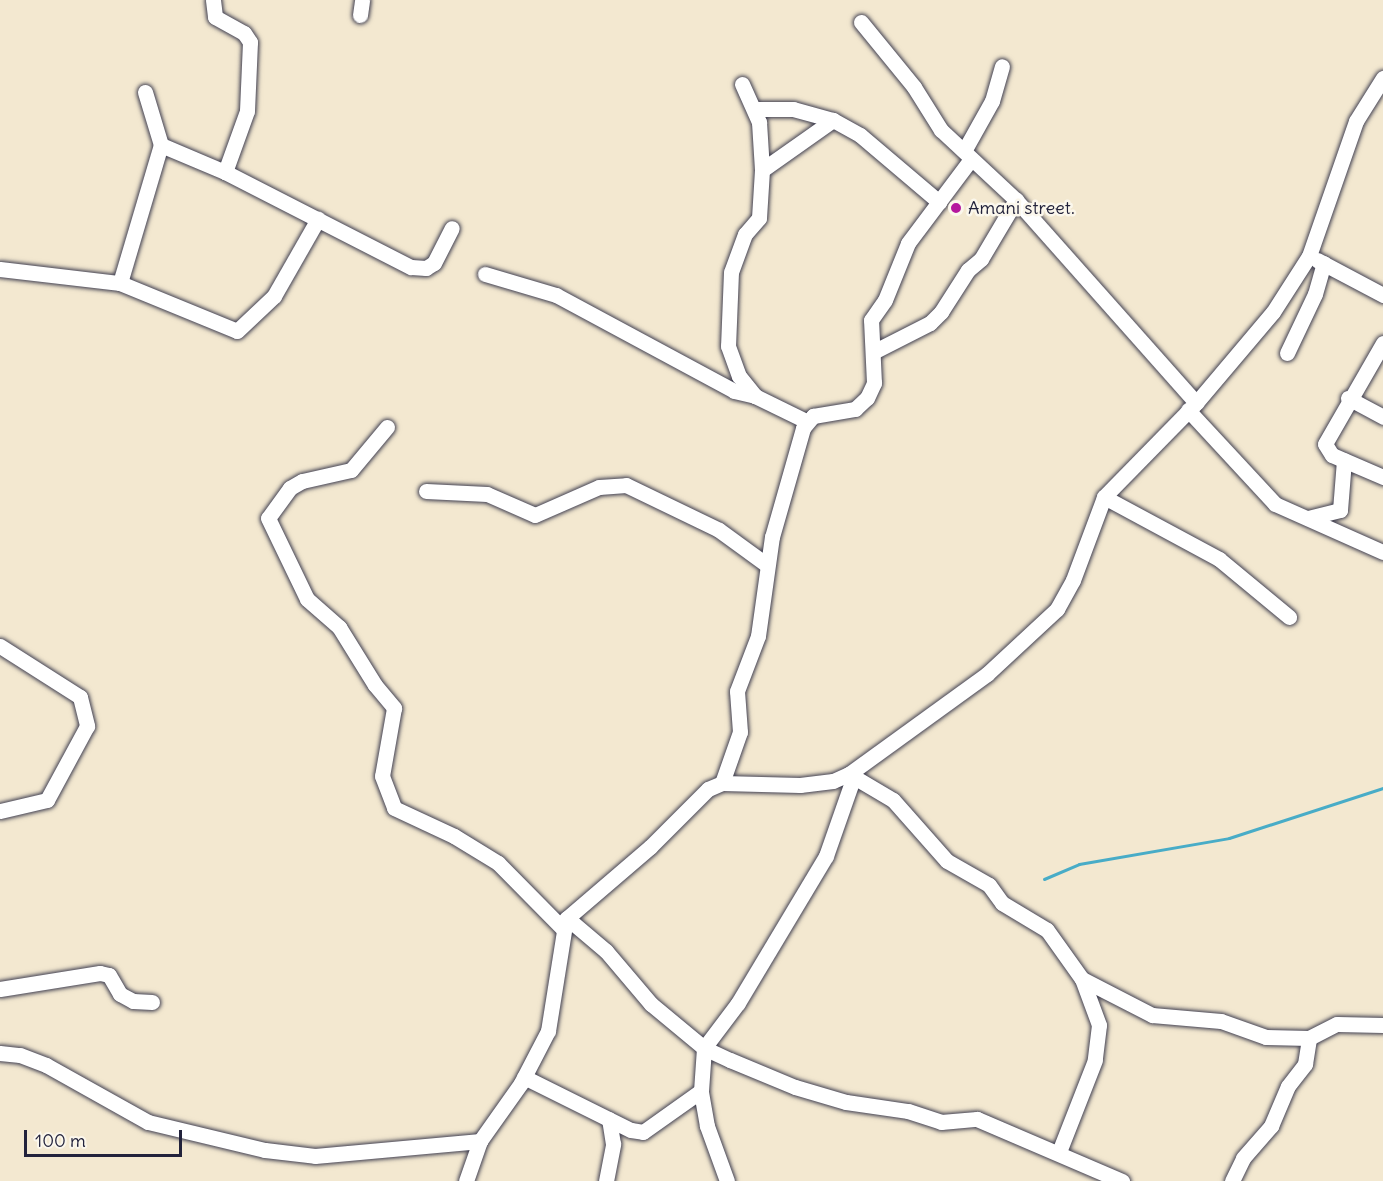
<!DOCTYPE html>
<style>
body{margin:0}
#map{position:relative;width:1383px;height:1181px;overflow:hidden;background:#f3e8d0;font-family:Delius,sans-serif}
div>[style]{position:absolute}
.stream>*{height:3px;margin:-1.5px;padding:0 1.5px;transform-origin:1.5px;border-radius:1.5px;background:#48acc7}
.roads{filter:drop-shadow(0 0 2px #414051) drop-shadow(0 0 2px #414051)}
.minor>*{height:15px;margin:-7.5px;padding:0 7.5px;transform-origin:7.5px;border-radius:7.5px;background:#fff}
.dots>*{width:16px;height:16px;translate:-50% -50%;box-sizing:border-box;border:3px solid #fbf7ec;border-radius:50%}
span{translate:-50% -50%;white-space:nowrap;text-align:center;line-height:1.15;-webkit-text-stroke:5px #fbf7ec;paint-order:stroke}
.poi-label{font-size:18px;color:#22223b}
.left{translate:0 -50%;text-align:left}
.scale{position:absolute;left:24px;top:1130px;width:158px;height:27px;box-sizing:border-box;border:3px solid #22223b;border-top:0;padding-left:8px;font-size:18px;line-height:21px;white-space:nowrap;color:#22223b;-webkit-text-stroke:4px #fbf7ec;paint-order:stroke}
</style>
<div id="map">
<div class="stream">
<i style="left:1044px;top:879px;width:38px;rotate:-23deg"></i>
<i style="left:1079px;top:864px;width:152px;rotate:-9.8deg"></i>
<i style="left:1229px;top:838px;width:162px;rotate:-18deg"></i>
</div>
<div class="roads">
<div class="minor">
<i style="left:213px;top:0;width:17px;rotate:83deg"></i>
<i style="left:215px;top:17px;width:33px;rotate:29deg"></i>
<i style="left:244px;top:33px;width:11px;rotate:56deg"></i>
<i style="left:250px;top:42px;width:69px;rotate:92.5deg"></i>
<i style="left:247px;top:111px;width:65px;rotate:109.8deg"></i>
<i style="left:360px;top:15px;width:15px;rotate:-82deg"></i>
<i style="left:861px;top:22px;width:84px;rotate:50.8deg"></i>
<i style="left:914px;top:87px;width:51px;rotate:57.9deg"></i>
<i style="left:941px;top:130px;width:103px;rotate:43deg"></i>
<i style="left:1016px;top:200px;width:271px;rotate:48.4deg"></i>
<i style="left:742px;top:84px;width:42px;rotate:65.9deg"></i>
<i style="left:759px;top:122px;width:48px;rotate:86.4deg"></i>
<i style="left:762px;top:170px;width:48px;rotate:93.6deg"></i>
<i style="left:759px;top:218px;width:21px;rotate:131deg"></i>
<i style="left:745px;top:234px;width:40px;rotate:110.2deg"></i>
<i style="left:731px;top:272px;width:74px;rotate:92.3deg"></i>
<i style="left:728px;top:346px;width:32px;rotate:70deg"></i>
<i style="left:739px;top:376px;width:26px;rotate:51deg"></i>
<i style="left:755px;top:396px;width:57px;rotate:26.1deg"></i>
<i style="left:145px;top:92px;width:55px;rotate:73.2deg"></i>
<i style="left:161px;top:145px;width:69px;rotate:22.9deg"></i>
<i style="left:225px;top:172px;width:209px;rotate:27.1deg"></i>
<i style="left:411px;top:267px;width:15px;rotate:4deg"></i>
<i style="left:426px;top:268px;width:9px;rotate:-32deg"></i>
<i style="left:434px;top:263px;width:39px;rotate:-63deg"></i>
<i style="left:754px;top:109px;width:39px"></i>
<i style="left:793px;top:109px;width:41px;rotate:15.4deg"></i>
<i style="left:833px;top:120px;width:31px;rotate:29deg"></i>
<i style="left:860px;top:135px;width:104px;rotate:40.3deg"></i>
<i style="left:964px;top:151px;width:57px;rotate:-60.8deg"></i>
<i style="left:992px;top:101px;width:36px;rotate:-74deg"></i>
<i style="left:762px;top:170px;width:87px;rotate:-35.2deg"></i>
<i style="left:1317px;top:260px;width:75px;rotate:27.9deg"></i>
<i style="left:0;top:269px;width:121px;rotate:6.7deg"></i>
<i style="left:120px;top:283px;width:126px;rotate:22.3deg"></i>
<i style="left:237px;top:331px;width:51px;rotate:-43.4deg"></i>
<i style="left:274px;top:296px;width:89px;rotate:-60.3deg"></i>
<i style="left:485px;top:274px;width:74px;rotate:16.5deg"></i>
<i style="left:556px;top:295px;width:202px;rotate:28.3deg"></i>
<i style="left:734px;top:391px;width:22px;rotate:13deg"></i>
<i style="left:120px;top:283px;width:144px;rotate:-73.5deg"></i>
<i style="left:1383px;top:343px;width:116px;rotate:119.9deg"></i>
<i style="left:1325px;top:444px;width:13px;rotate:58deg"></i>
<i style="left:1332px;top:455px;width:56px;rotate:23.3deg"></i>
<i style="left:873px;top:352px;width:64px;rotate:-27deg"></i>
<i style="left:930px;top:323px;width:16px;rotate:-45deg"></i>
<i style="left:941px;top:312px;width:50px;rotate:-57.3deg"></i>
<i style="left:968px;top:270px;width:17px;rotate:-40deg"></i>
<i style="left:981px;top:259px;width:69px;rotate:-59.3deg"></i>
<i style="left:1287px;top:353px;width:65px;rotate:-64.6deg"></i>
<i style="left:1315px;top:294px;width:32px;rotate:-74deg"></i>
<i style="left:1348px;top:398px;width:40px;rotate:28deg"></i>
<i style="left:1188px;top:410px;width:128px;rotate:47.2deg"></i>
<i style="left:1275px;top:504px;width:118px;rotate:24deg"></i>
<i style="left:387px;top:427px;width:56px;rotate:129.9deg"></i>
<i style="left:351px;top:470px;width:50px;rotate:167.3deg"></i>
<i style="left:302px;top:481px;width:14px;rotate:150deg"></i>
<i style="left:290px;top:488px;width:37px;rotate:126deg"></i>
<i style="left:268px;top:518px;width:90px;rotate:64.3deg"></i>
<i style="left:307px;top:599px;width:43px;rotate:41.2deg"></i>
<i style="left:339px;top:627px;width:68px;rotate:58.2deg"></i>
<i style="left:375px;top:685px;width:30px;rotate:50deg"></i>
<i style="left:394px;top:708px;width:69px;rotate:100deg"></i>
<i style="left:382px;top:776px;width:34px;rotate:69deg"></i>
<i style="left:394px;top:808px;width:66px;rotate:25deg"></i>
<i style="left:454px;top:836px;width:52px;rotate:31.5deg"></i>
<i style="left:498px;top:863px;width:91px;rotate:45.4deg"></i>
<i style="left:426px;top:491px;width:61px;rotate:2.8deg"></i>
<i style="left:487px;top:494px;width:52px;rotate:23.6deg"></i>
<i style="left:535px;top:515px;width:70px;rotate:-23.6deg"></i>
<i style="left:599px;top:487px;width:27px;rotate:-4deg"></i>
<i style="left:626px;top:485px;width:103px;rotate:25.8deg"></i>
<i style="left:719px;top:530px;width:59px;rotate:36.1deg"></i>
<i style="left:1104px;top:497px;width:131px;rotate:28.3deg"></i>
<i style="left:1219px;top:559px;width:91px;rotate:39.6deg"></i>
<i style="left:1308px;top:518px;width:33px;rotate:-14deg"></i>
<i style="left:1340px;top:510px;width:50px;rotate:-85.4deg"></i>
<i style="left:0;top:646px;width:95px;rotate:32.5deg"></i>
<i style="left:80px;top:697px;width:30px;rotate:76deg"></i>
<i style="left:87px;top:726px;width:84px;rotate:118.4deg"></i>
<i style="left:47px;top:800px;width:48px;rotate:166.8deg"></i>
<i style="left:849px;top:774px;width:51px;rotate:30.6deg"></i>
<i style="left:893px;top:800px;width:81px;rotate:48.5deg"></i>
<i style="left:947px;top:861px;width:48px;rotate:29.7deg"></i>
<i style="left:989px;top:885px;width:22px;rotate:54deg"></i>
<i style="left:1002px;top:903px;width:52px;rotate:31deg"></i>
<i style="left:1047px;top:930px;width:60px;rotate:54.5deg"></i>
<i style="left:1082px;top:979px;width:49px;rotate:69.7deg"></i>
<i style="left:1099px;top:1025px;width:35px;rotate:97deg"></i>
<i style="left:1095px;top:1060px;width:99px;rotate:111.4deg"></i>
<i style="left:722px;top:783px;width:54px;rotate:-70.6deg"></i>
<i style="left:740px;top:732px;width:41px;rotate:-94.2deg"></i>
<i style="left:737px;top:691px;width:59px;rotate:-69.1deg"></i>
<i style="left:758px;top:636px;width:100px;rotate:-82deg"></i>
<i style="left:772px;top:537px;width:113px;rotate:-74.1deg"></i>
<i style="left:803px;top:428px;width:16px;rotate:-50deg"></i>
<i style="left:813px;top:416px;width:43px;rotate:-9.5deg"></i>
<i style="left:855px;top:409px;width:16px;rotate:-43deg"></i>
<i style="left:867px;top:398px;width:17px;rotate:-65deg"></i>
<i style="left:874px;top:383px;width:63px;rotate:-92.7deg"></i>
<i style="left:871px;top:320px;width:24px;rotate:-55deg"></i>
<i style="left:885px;top:300px;width:61px;rotate:-68deg"></i>
<i style="left:908px;top:243px;width:105px;rotate:-53.1deg"></i>
<i style="left:567px;top:918px;width:51px;rotate:40.2deg"></i>
<i style="left:606px;top:951px;width:70px;rotate:49.7deg"></i>
<i style="left:651px;top:1004px;width:69px;rotate:39.7deg"></i>
<i style="left:704px;top:1048px;width:29px;rotate:25deg"></i>
<i style="left:730px;top:1060px;width:70px;rotate:22.6deg"></i>
<i style="left:795px;top:1087px;width:53px;rotate:16.4deg"></i>
<i style="left:846px;top:1102px;width:63px;rotate:8.3deg"></i>
<i style="left:908px;top:1111px;width:35px;rotate:18deg"></i>
<i style="left:941px;top:1122px;width:36px;rotate:-5deg"></i>
<i style="left:977px;top:1119px;width:158px;rotate:23.2deg"></i>
<i style="left:1082px;top:979px;width:79px;rotate:27.2deg"></i>
<i style="left:1152px;top:1015px;width:69px;rotate:5deg"></i>
<i style="left:1221px;top:1021px;width:48px;rotate:19.6deg"></i>
<i style="left:1266px;top:1037px;width:43px;rotate:1.3deg"></i>
<i style="left:0;top:989px;width:101px;rotate:-9.1deg"></i>
<i style="left:100px;top:973px;width:9px;rotate:13deg"></i>
<i style="left:109px;top:975px;width:22px;rotate:60deg"></i>
<i style="left:120px;top:994px;width:15px;rotate:28deg"></i>
<i style="left:133px;top:1001px;width:19px;rotate:3deg"></i>
<i style="left:0;top:1053px;width:20px;rotate:6deg"></i>
<i style="left:20px;top:1055px;width:28px;rotate:21deg"></i>
<i style="left:46px;top:1065px;width:117px;rotate:29.2deg"></i>
<i style="left:148px;top:1122px;width:120px;rotate:13.5deg"></i>
<i style="left:265px;top:1150px;width:50px;rotate:6.8deg"></i>
<i style="left:315px;top:1156px;width:166px;rotate:-5.2deg"></i>
<i style="left:524px;top:1077px;width:119px;rotate:26.4deg"></i>
<i style="left:631px;top:1130px;width:12px;rotate:9deg"></i>
<i style="left:643px;top:1132px;width:71px;rotate:-35.3deg"></i>
<i style="left:466px;top:1181px;width:42px;rotate:-70.7deg"></i>
<i style="left:480px;top:1141px;width:71px;rotate:-54.7deg"></i>
<i style="left:521px;top:1083px;width:59px;rotate:-62.6deg"></i>
<i style="left:548px;top:1031px;width:113px;rotate:-80.9deg"></i>
<i style="left:566px;top:919px;width:111px;rotate:-40.6deg"></i>
<i style="left:650px;top:847px;width:82px;rotate:-45deg"></i>
<i style="left:708px;top:789px;width:15px;rotate:-23deg"></i>
<i style="left:722px;top:783px;width:78px;rotate:1.5deg"></i>
<i style="left:800px;top:785px;width:33px;rotate:-7deg"></i>
<i style="left:833px;top:781px;width:17px;rotate:-24deg"></i>
<i style="left:849px;top:774px;width:170px;rotate:-35.9deg"></i>
<i style="left:987px;top:674px;width:96px;rotate:-42.9deg"></i>
<i style="left:1057px;top:609px;width:33px;rotate:-61deg"></i>
<i style="left:1073px;top:580px;width:89px;rotate:-69.5deg"></i>
<i style="left:1104px;top:497px;width:132px;rotate:-45.6deg"></i>
<i style="left:1196px;top:403px;width:119px;rotate:-49.8deg"></i>
<i style="left:1273px;top:312px;width:67px;rotate:-57.3deg"></i>
<i style="left:1309px;top:256px;width:143px;rotate:-70.8deg"></i>
<i style="left:1356px;top:121px;width:51px;rotate:-57.9deg"></i>
<i style="left:606px;top:1181px;width:38px;rotate:-79deg"></i>
<i style="left:613px;top:1144px;width:25px;rotate:-99deg"></i>
<i style="left:727px;top:1181px;width:59px;rotate:-110deg"></i>
<i style="left:707px;top:1126px;width:36px;rotate:-100deg"></i>
<i style="left:701px;top:1091px;width:43px;rotate:-86deg"></i>
<i style="left:704px;top:1048px;width:56px;rotate:-52.9deg"></i>
<i style="left:738px;top:1003px;width:171px;rotate:-59.1deg"></i>
<i style="left:826px;top:856px;width:82px;rotate:-70.7deg"></i>
<i style="left:1232px;top:1181px;width:25px;rotate:-64deg"></i>
<i style="left:1243px;top:1158px;width:43px;rotate:-48.8deg"></i>
<i style="left:1271px;top:1126px;width:43px;rotate:-67deg"></i>
<i style="left:1288px;top:1086px;width:28px;rotate:-52deg"></i>
<i style="left:1305px;top:1064px;width:26px;rotate:-81deg"></i>
<i style="left:1309px;top:1038px;width:31px;rotate:-27deg"></i>
<i style="left:1337px;top:1024px;width:46px;rotate:1.2deg"></i>
</div>
</div>
<div class="dots">
<i style="left:956px;top:208px;background:#b5179e"></i>
</div>
<div class="poi-label">
<span class="left" style="left:968px;top:208px">Amani street.</span>
</div>
<div class="scale">100 m</div>
</div>
